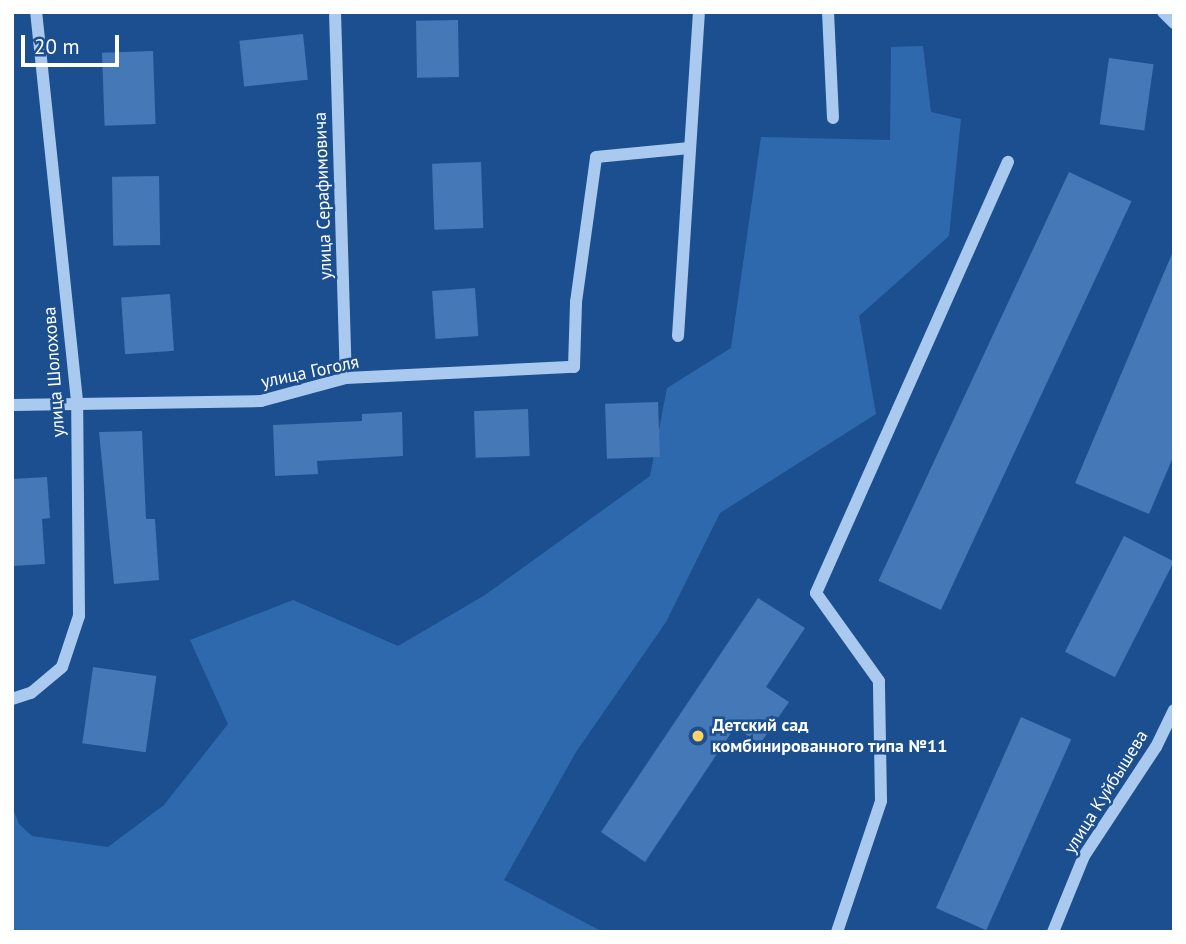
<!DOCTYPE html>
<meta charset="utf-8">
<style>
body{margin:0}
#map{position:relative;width:1186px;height:944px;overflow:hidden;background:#1b4f8f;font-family:"PT Sans",sans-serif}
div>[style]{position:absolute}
.green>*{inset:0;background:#2e69ad}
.building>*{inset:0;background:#4478b7;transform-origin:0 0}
.minor>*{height:12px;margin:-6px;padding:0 6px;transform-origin:6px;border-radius:6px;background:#a9c9ee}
.dots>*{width:19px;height:19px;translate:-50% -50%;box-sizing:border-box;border:4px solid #1b4f8f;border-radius:50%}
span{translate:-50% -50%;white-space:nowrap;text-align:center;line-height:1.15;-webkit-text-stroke:5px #1b4f8f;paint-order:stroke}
.street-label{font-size:18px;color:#fff}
.poi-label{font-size:18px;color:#fff;font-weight:700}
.left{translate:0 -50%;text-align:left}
.frame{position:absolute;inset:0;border:14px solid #fff;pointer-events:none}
.scale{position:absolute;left:21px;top:35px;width:98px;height:32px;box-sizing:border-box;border:4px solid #fff;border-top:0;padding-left:9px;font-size:21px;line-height:24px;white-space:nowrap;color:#fff;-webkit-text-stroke:5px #1b4f8f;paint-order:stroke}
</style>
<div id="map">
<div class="green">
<i style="clip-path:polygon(923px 46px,931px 112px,961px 119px,949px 236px,859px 316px,876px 414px,720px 513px,666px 622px,576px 752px,504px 880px,603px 932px,12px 932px,12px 806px,19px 824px,32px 836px,108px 847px,164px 805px,228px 724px,190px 640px,293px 600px,398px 646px,485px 595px,650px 476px,667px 388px,731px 348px,761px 137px,890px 140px,891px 47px)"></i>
</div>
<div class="building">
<i style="left:458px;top:20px;width:57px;height:42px;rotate:89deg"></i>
<i style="left:303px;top:34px;width:46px;height:64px;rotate:84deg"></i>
<i style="left:153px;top:51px;width:73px;height:51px;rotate:88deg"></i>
<i style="left:1109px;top:58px;width:45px;height:67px;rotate:8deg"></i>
<i style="left:481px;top:162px;width:66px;height:49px;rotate:88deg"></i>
<i style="left:1069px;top:172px;width:69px;height:451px;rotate:25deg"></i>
<i style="left:159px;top:176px;width:69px;height:47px;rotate:89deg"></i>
<i style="clip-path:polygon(1174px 249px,1174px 455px,1149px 514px,1075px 483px)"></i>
<i style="left:475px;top:288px;width:48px;height:43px;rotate:86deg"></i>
<i style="left:170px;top:294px;width:57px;height:49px;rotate:86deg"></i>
<i style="left:658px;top:402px;width:55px;height:53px;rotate:88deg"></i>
<i style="left:528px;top:409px;width:47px;height:54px;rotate:88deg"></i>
<i style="clip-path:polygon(402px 412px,403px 456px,317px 461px,318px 474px,275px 476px,273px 425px,362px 421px,362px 414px)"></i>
<i style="clip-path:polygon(142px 431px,146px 519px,155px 519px,159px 580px,114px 584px,99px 432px)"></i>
<i style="clip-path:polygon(47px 477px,50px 518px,42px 519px,45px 564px,12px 566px,12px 479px)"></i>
<i style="left:1124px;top:536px;width:56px;height:130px;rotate:27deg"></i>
<i style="clip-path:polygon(758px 598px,805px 628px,766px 687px,789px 702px,760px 744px,735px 727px,645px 862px,601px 832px)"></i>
<i style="left:93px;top:667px;width:64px;height:77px;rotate:8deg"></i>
<i style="left:1021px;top:717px;width:55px;height:209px;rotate:24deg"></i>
</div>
<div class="minor">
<i style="left:335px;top:12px;width:366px;rotate:88.3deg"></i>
<i style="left:828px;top:12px;width:106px;rotate:87.3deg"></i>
<i style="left:1163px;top:12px;width:16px;rotate:45deg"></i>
<i style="left:678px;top:336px;width:325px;rotate:-86.3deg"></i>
<i style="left:12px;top:405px;width:249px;rotate:-0.9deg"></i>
<i style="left:261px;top:401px;width:88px;rotate:-15.1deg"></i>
<i style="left:346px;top:378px;width:228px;rotate:-2.8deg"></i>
<i style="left:574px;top:367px;width:65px;rotate:-88.2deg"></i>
<i style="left:576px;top:302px;width:146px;rotate:-82.1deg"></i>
<i style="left:596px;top:157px;width:94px;rotate:-5.5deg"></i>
<i style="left:12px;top:699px;width:20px;rotate:-18deg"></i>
<i style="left:31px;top:693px;width:40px;rotate:-40deg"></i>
<i style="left:62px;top:667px;width:54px;rotate:-71.6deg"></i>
<i style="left:79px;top:616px;width:215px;rotate:-90.5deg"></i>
<i style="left:77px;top:401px;width:391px;rotate:-96deg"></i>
<i style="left:837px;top:932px;width:138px;rotate:-71.4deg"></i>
<i style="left:881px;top:801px;width:120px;rotate:-91deg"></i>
<i style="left:879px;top:681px;width:108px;rotate:-125.6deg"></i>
<i style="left:816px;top:593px;width:472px;rotate:-66deg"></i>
<i style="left:1053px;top:932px;width:82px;rotate:-67.8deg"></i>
<i style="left:1084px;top:856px;width:131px;rotate:-56.6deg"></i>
<i style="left:1156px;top:747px;width:41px;rotate:-64.1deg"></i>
</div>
<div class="dots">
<i style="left:698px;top:736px;background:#ffd166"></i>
</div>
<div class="street-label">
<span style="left:323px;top:196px;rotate:-92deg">улица Серафимовича</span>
<span style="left:54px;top:372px;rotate:-94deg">улица Шолохова</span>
<span style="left:310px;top:372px;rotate:-12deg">улица Гоголя</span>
<span style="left:1106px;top:792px;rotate:-58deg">улица Куйбышева</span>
</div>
<div class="poi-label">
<span class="left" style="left:712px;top:736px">Детский сад<br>комбинированного типа №11</span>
</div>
<div class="frame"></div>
<div class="scale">20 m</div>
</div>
